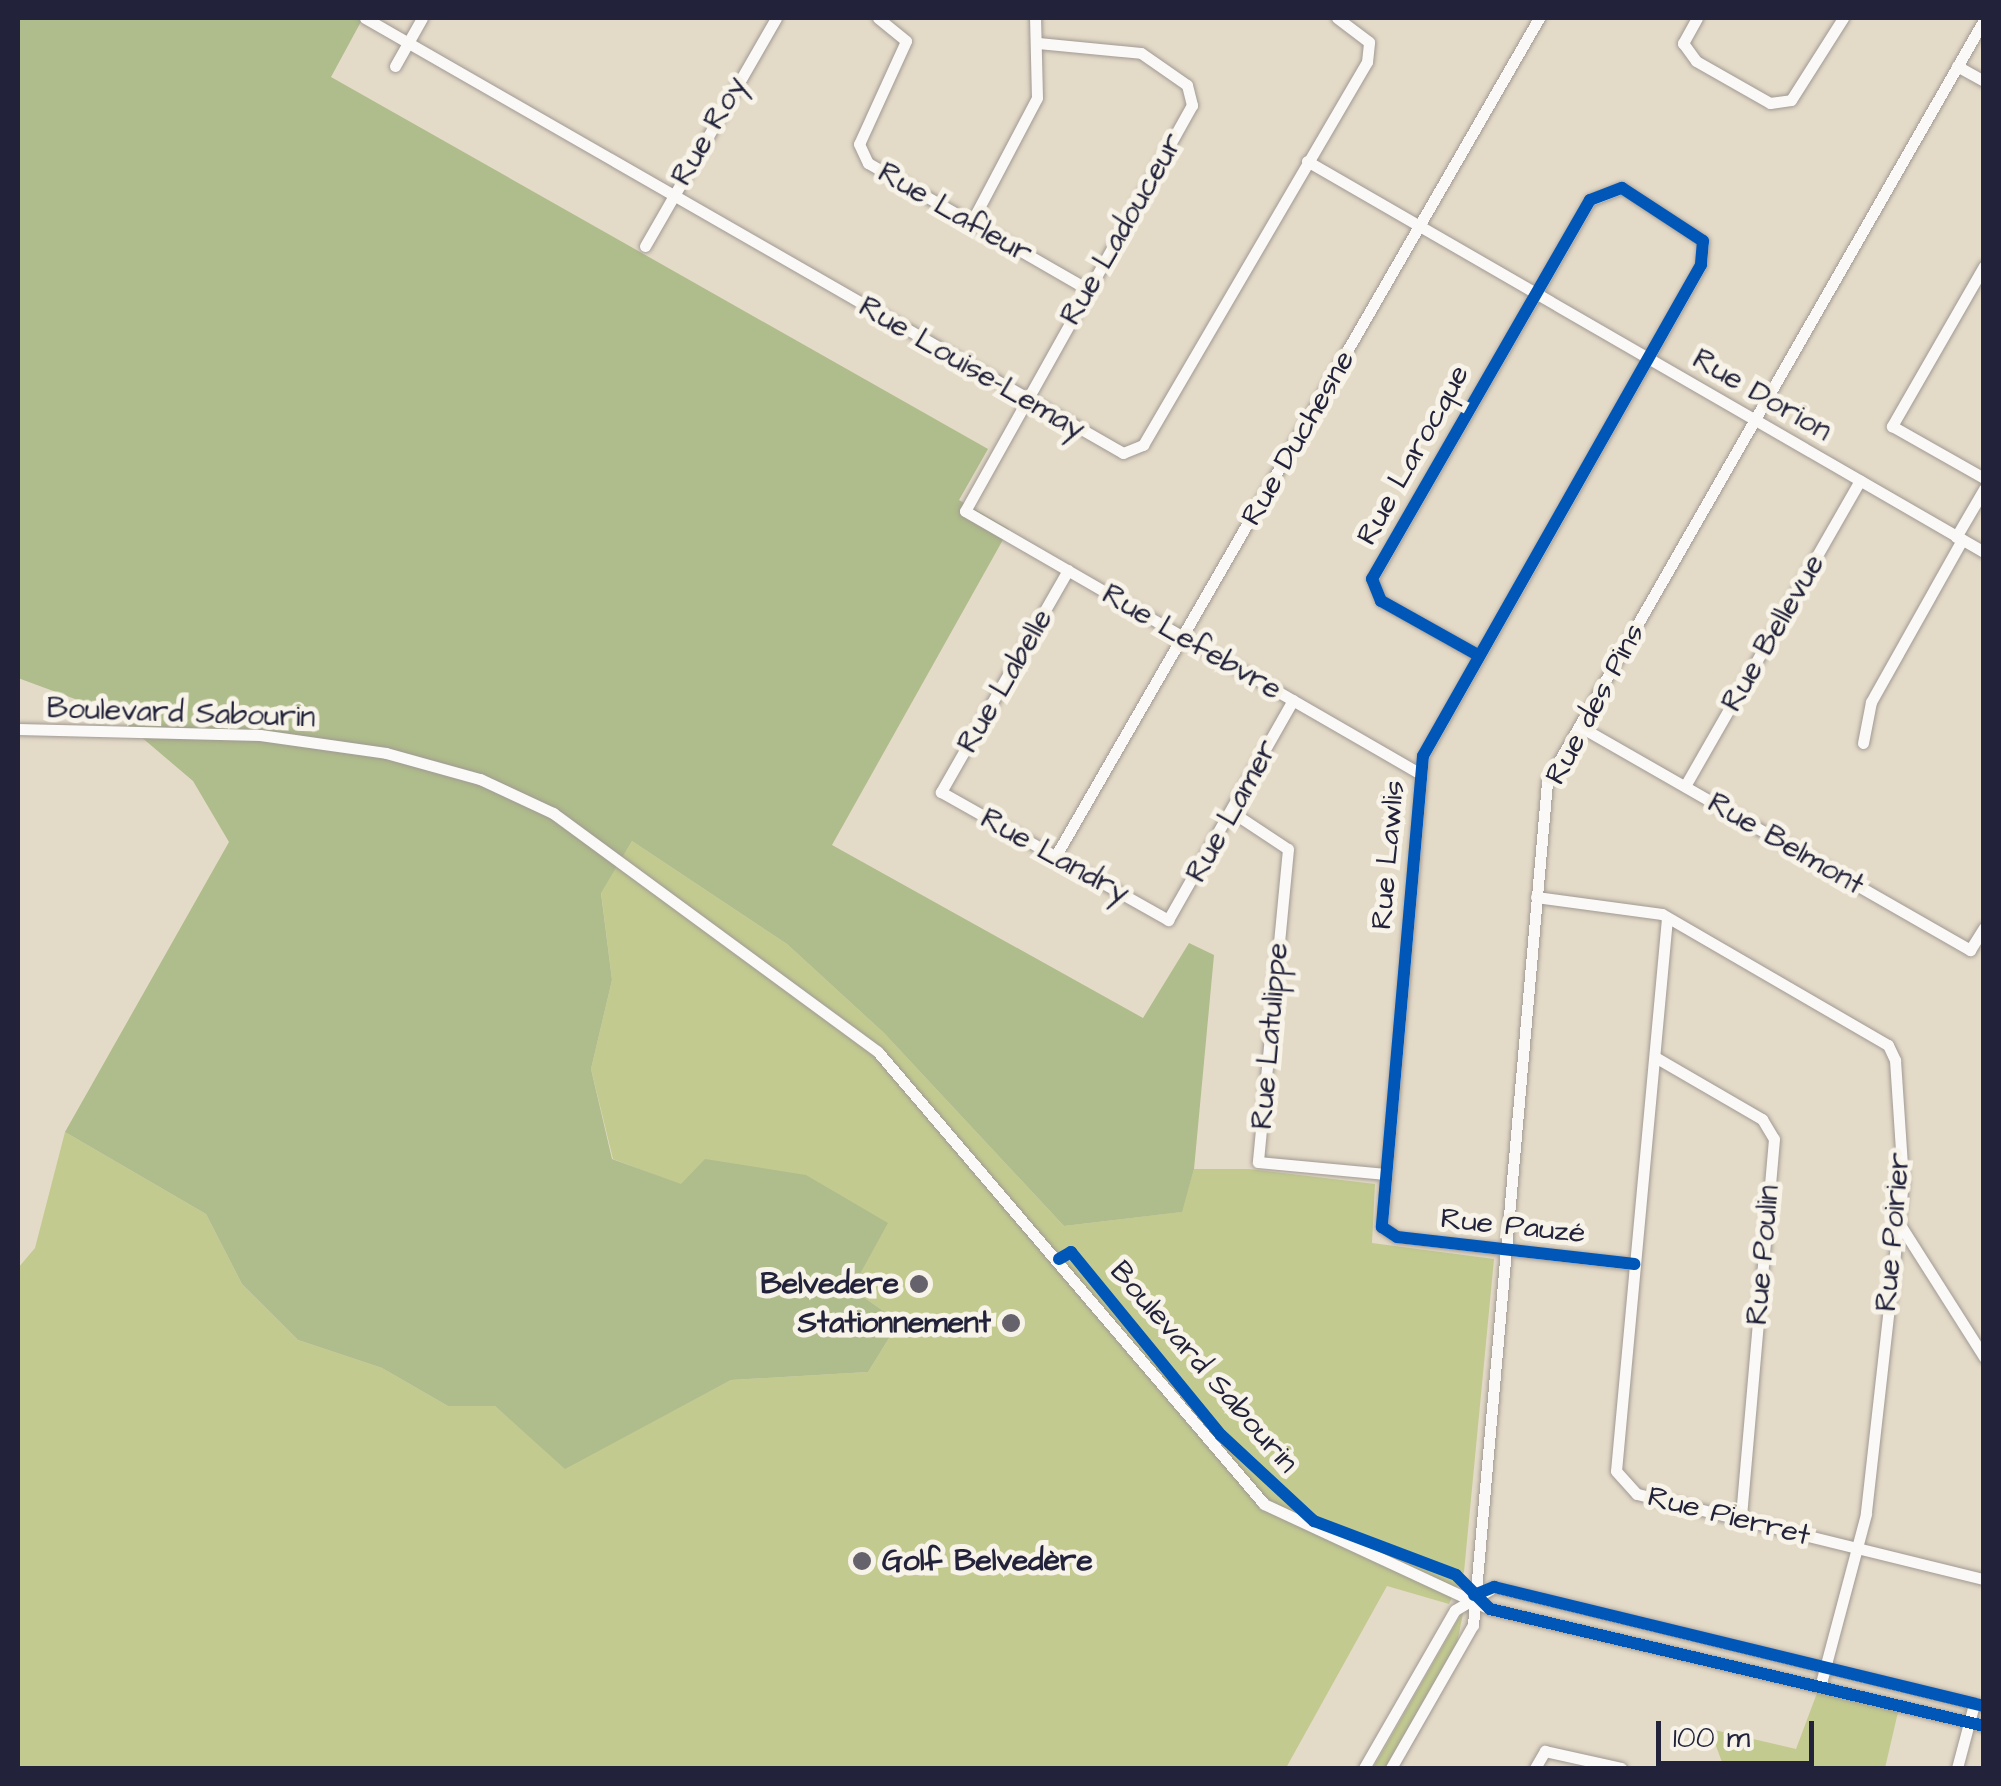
<!DOCTYPE html>
<meta charset="utf-8">
<style>
body{margin:0}
#map{position:relative;width:2001px;height:1786px;overflow:hidden;background:#e4dac8;font-family:"Architects Daughter",sans-serif}
div>[style]{position:absolute}
.green>*{inset:0;background:#c2ca90}
.forest>*{inset:0;background:#afbc8b}
.roads{filter:drop-shadow(0 0 2px #a09a93) drop-shadow(0 0 2px #a09a93)}
.minor>*{height:11px;margin:-5.5px;padding:0 5.5px;transform-origin:5.5px;border-radius:5.5px;background:#fbf9f7}
.cycleway>*{height:12px;margin:-6px;padding:0 6px;transform-origin:6px;border-radius:6px;background:#0057b8}
.dots>*{width:28px;height:28px;translate:-50% -50%;box-sizing:border-box;border:5px solid #f7f3e8;border-radius:50%}
span{translate:-50% -50%;white-space:nowrap;text-align:center;line-height:1.15;-webkit-text-stroke:10px #f7f3e8;paint-order:stroke}
.street-label{font-size:30px;color:#22223b}
.poi-label{font-size:30px;color:#22223b;font-weight:700}
.right{translate:-100% -50%;text-align:right}
.left{translate:0 -50%;text-align:left}
.frame{position:absolute;inset:0;border:20px solid #22223b;pointer-events:none}
.scale{position:absolute;left:1656px;top:1721px;width:158px;height:45px;box-sizing:border-box;border:5px solid #22223b;border-top:0;padding-left:12px;font-size:30px;line-height:35px;white-space:nowrap;color:#22223b;-webkit-text-stroke:8px #f7f3e8;paint-order:stroke}
</style>
<div id="map">
<div class="green">
<i style="clip-path:polygon(632px 841px,787px 944px,884px 1033px,1064px 1226px,1181px 1212px,1194px 1169px,1249px 1169px,1375px 1184px,1372px 1243px,1494px 1259px,1464px 1572px,1449px 1604px,1387px 1586px,1286px 1768px,18px 1768px,18px 1268px,35px 1248px,65px 1132px,206px 1214px,242px 1284px,298px 1340px,382px 1368px,448px 1406px,495px 1406px,565px 1468px,731px 1380px,868px 1372px,899px 1322px,852px 1289px,887px 1224px,681px 1185px,613px 1159px,591px 1069px,612px 980px,601px 892px)"></i>
<i style="clip-path:polygon(1464px 1609px,1457px 1643px,1385px 1768px,1373px 1768px)"></i>
<i style="clip-path:polygon(1817px 1693px,1898px 1712px,1885px 1768px,1724px 1768px,1710px 1729px,1796px 1749px)"></i>
</div>
<div class="forest">
<i style="clip-path:polygon(18px 18px,363px 18px,331px 77px,988px 449px,959px 500px,1009px 529px,832px 845px,1143px 1018px,1189px 943px,1214px 955px,1194px 1169px,1182px 1212px,1064px 1226px,884px 1033px,787px 944px,632px 841px,601px 893px,612px 980px,591px 1069px,612px 1159px,681px 1184px,705px 1159px,806px 1175px,888px 1223px,852px 1289px,899px 1322px,868px 1372px,731px 1380px,565px 1469px,495px 1406px,448px 1406px,382px 1368px,298px 1340px,242px 1284px,206px 1214px,65px 1132px,229px 842px,193px 781px,113px 713px,18px 678px)"></i>
</div>
<div class="roads">
<div class="minor">
<i style="left:365px;top:18px;width:874px;rotate:29.85deg"></i>
<i style="left:1123px;top:453px;width:22px;rotate:-22deg"></i>
<i style="left:1143px;top:445px;width:444px;rotate:-59.7deg"></i>
<i style="left:1367px;top:62px;width:20px;rotate:-84deg"></i>
<i style="left:1369px;top:42px;width:40px;rotate:-143deg"></i>
<i style="left:878px;top:18px;width:36px;rotate:39deg"></i>
<i style="left:906px;top:41px;width:113px;rotate:114.5deg"></i>
<i style="left:859px;top:144px;width:21px;rotate:65deg"></i>
<i style="left:868px;top:163px;width:253px;rotate:29.9deg"></i>
<i style="left:1697px;top:18px;width:29px;rotate:119deg"></i>
<i style="left:1683px;top:43px;width:22px;rotate:54deg"></i>
<i style="left:1696px;top:61px;width:85px;rotate:29.6deg"></i>
<i style="left:1770px;top:103px;width:21px;rotate:-8deg"></i>
<i style="left:1791px;top:100px;width:97px;rotate:-57.6deg"></i>
<i style="left:1038px;top:43px;width:103px;rotate:5.5deg"></i>
<i style="left:1141px;top:53px;width:56px;rotate:34.8deg"></i>
<i style="left:1187px;top:85px;width:21px;rotate:76deg"></i>
<i style="left:1192px;top:105px;width:465px;rotate:119.2deg"></i>
<i style="left:965px;top:511px;width:524px;rotate:29.99deg"></i>
<i style="left:395px;top:66px;width:55px;rotate:-60.6deg"></i>
<i style="left:1957px;top:66px;width:31px;rotate:29deg"></i>
<i style="left:1307px;top:161px;width:782px;rotate:30.01deg"></i>
<i style="left:971px;top:223px;width:141px;rotate:-62.2deg"></i>
<i style="left:1037px;top:98px;width:80px;rotate:-91.4deg"></i>
<i style="left:645px;top:246px;width:263px;rotate:-60.1deg"></i>
<i style="left:1984px;top:266px;width:185px;rotate:119.9deg"></i>
<i style="left:1892px;top:426px;width:106px;rotate:29.5deg"></i>
<i style="left:1956px;top:537px;width:56px;rotate:-59.7deg"></i>
<i style="left:1068px;top:570px;width:256px;rotate:119.8deg"></i>
<i style="left:941px;top:792px;width:261px;rotate:29.4deg"></i>
<i style="left:1168px;top:920px;width:253px;rotate:-60.4deg"></i>
<i style="left:1476px;top:654px;width:109px;rotate:-150.8deg"></i>
<i style="left:1381px;top:601px;width:24px;rotate:-112deg"></i>
<i style="left:1372px;top:579px;width:437px;rotate:-60.1deg"></i>
<i style="left:1590px;top:200px;width:34px;rotate:-21deg"></i>
<i style="left:1622px;top:188px;width:97px;rotate:33.2deg"></i>
<i style="left:1703px;top:241px;width:24px;rotate:95deg"></i>
<i style="left:1701px;top:265px;width:564px;rotate:119.52deg"></i>
<i style="left:1423px;top:756px;width:473px;rotate:95deg"></i>
<i style="left:1382px;top:1227px;width:18px;rotate:34deg"></i>
<i style="left:1397px;top:1237px;width:239px;rotate:6.5deg"></i>
<i style="left:1579px;top:726px;width:451px;rotate:29.8deg"></i>
<i style="left:1970px;top:950px;width:26px;rotate:-58deg"></i>
<i style="left:18px;top:729px;width:242px;rotate:1.4deg"></i>
<i style="left:260px;top:735px;width:127px;rotate:8.1deg"></i>
<i style="left:386px;top:753px;width:98px;rotate:15.5deg"></i>
<i style="left:480px;top:779px;width:81px;rotate:25deg"></i>
<i style="left:553px;top:813px;width:403px;rotate:36.3deg"></i>
<i style="left:878px;top:1052px;width:594px;rotate:49.5deg"></i>
<i style="left:1264px;top:1504px;width:249px;rotate:24.9deg"></i>
<i style="left:1490px;top:1609px;width:508px;rotate:13.32deg"></i>
<i style="left:1863px;top:743px;width:42px;rotate:-79deg"></i>
<i style="left:1871px;top:702px;width:186px;rotate:-60.7deg"></i>
<i style="left:1685px;top:786px;width:352px;rotate:-60.2deg"></i>
<i style="left:1232px;top:812px;width:67px;rotate:33.5deg"></i>
<i style="left:1288px;top:849px;width:314px;rotate:95.5deg"></i>
<i style="left:1258px;top:1162px;width:128px;rotate:5.4deg"></i>
<i style="left:1055px;top:857px;width:969px;rotate:-60.02deg"></i>
<i style="left:1536px;top:897px;width:127px;rotate:7.7deg"></i>
<i style="left:1662px;top:914px;width:261px;rotate:30.1deg"></i>
<i style="left:1888px;top:1045px;width:17px;rotate:65deg"></i>
<i style="left:1895px;top:1060px;width:122px;rotate:86.2deg"></i>
<i style="left:1903px;top:1182px;width:334px;rotate:96.4deg"></i>
<i style="left:1866px;top:1514px;width:175px;rotate:104.9deg"></i>
<i style="left:1667px;top:918px;width:555px;rotate:95.27deg"></i>
<i style="left:1616px;top:1471px;width:31px;rotate:48deg"></i>
<i style="left:1637px;top:1494px;width:357px;rotate:13.8deg"></i>
<i style="left:1655px;top:1057px;width:124px;rotate:30.1deg"></i>
<i style="left:1762px;top:1119px;width:23px;rotate:59deg"></i>
<i style="left:1774px;top:1139px;width:381px;rotate:95deg"></i>
<i style="left:1899px;top:1223px;width:159px;rotate:57.6deg"></i>
<i style="left:1364px;top:1768px;width:182px;rotate:-60.1deg"></i>
<i style="left:1455px;top:1610px;width:45px;rotate:-30.5deg"></i>
<i style="left:1494px;top:1587px;width:504px;rotate:13.65deg"></i>
<i style="left:1391px;top:1768px;width:165px;rotate:-60.2deg"></i>
<i style="left:1473px;top:1625px;width:846px;rotate:-84.98deg"></i>
<i style="left:1547px;top:782px;width:878px;rotate:-60.17deg"></i>
<i style="left:1535px;top:1768px;width:20px;rotate:-60deg"></i>
<i style="left:1545px;top:1751px;width:78px;rotate:12.6deg"></i>
<i style="left:1957px;top:1768px;width:66px;rotate:-75.1deg"></i>
</div>
</div>
<div class="cycleway">
<i style="left:1476px;top:654px;width:109px;rotate:-150.8deg"></i>
<i style="left:1381px;top:601px;width:24px;rotate:-112deg"></i>
<i style="left:1372px;top:579px;width:437px;rotate:-60.1deg"></i>
<i style="left:1590px;top:200px;width:34px;rotate:-21deg"></i>
<i style="left:1622px;top:188px;width:97px;rotate:33.2deg"></i>
<i style="left:1703px;top:241px;width:24px;rotate:95deg"></i>
<i style="left:1701px;top:265px;width:564px;rotate:119.52deg"></i>
<i style="left:1423px;top:756px;width:473px;rotate:95deg"></i>
<i style="left:1382px;top:1227px;width:18px;rotate:34deg"></i>
<i style="left:1397px;top:1237px;width:239px;rotate:6.5deg"></i>
<i style="left:1059px;top:1259px;width:14px;rotate:-30deg"></i>
<i style="left:1071px;top:1252px;width:237px;rotate:50.7deg"></i>
<i style="left:1221px;top:1435px;width:127px;rotate:42.8deg"></i>
<i style="left:1314px;top:1521px;width:152px;rotate:20.8deg"></i>
<i style="left:1456px;top:1575px;width:48px;rotate:45deg"></i>
<i style="left:1490px;top:1609px;width:508px;rotate:13.32deg"></i>
<i style="left:1474px;top:1595px;width:22px;rotate:-22deg"></i>
<i style="left:1494px;top:1587px;width:504px;rotate:13.65deg"></i>
</div>
<div class="dots">
<i style="left:919px;top:1284px;background:#66626c"></i>
<i style="left:1011px;top:1323px;background:#66626c"></i>
<i style="left:862px;top:1561px;background:#66626c"></i>
</div>
<div class="street-label">
<span style="left:709px;top:131px;rotate:-60deg">Rue Roy</span>
<span style="left:955px;top:213px;rotate:30deg">Rue Lafleur</span>
<span style="left:1122px;top:229px;rotate:-60deg">Rue Ladouceur</span>
<span style="left:972px;top:368px;rotate:30deg">Rue Louise-Lemay</span>
<span style="left:1762px;top:395px;rotate:30deg">Rue Dorion</span>
<span style="left:1298px;top:438px;rotate:-60deg">Rue Duchesne</span>
<span style="left:1413px;top:455px;rotate:-61deg">Rue Larocque</span>
<span style="left:1773px;top:633px;rotate:-60deg">Rue Bellevue</span>
<span style="left:1192px;top:642px;rotate:30deg">Rue Lefebvre</span>
<span style="left:1005px;top:681px;rotate:-60deg">Rue Labelle</span>
<span style="left:1595px;top:704px;rotate:-62deg">Rue des Pins</span>
<span style="left:181px;top:713px;rotate:2deg">Boulevard Sabourin</span>
<span style="left:1232px;top:811px;rotate:-61deg">Rue Lamer</span>
<span style="left:1786px;top:844px;rotate:30deg">Rue Belmont</span>
<span style="left:1388px;top:855px;rotate:-85deg">Rue Lawlis</span>
<span style="left:1055px;top:856px;rotate:29deg">Rue Landry</span>
<span style="left:1270px;top:1036px;rotate:-85deg">Rue Latulippe</span>
<span style="left:1513px;top:1226px;rotate:6deg">Rue Pauzé</span>
<span style="left:1893px;top:1232px;rotate:-85deg">Rue Poirier</span>
<span style="left:1763px;top:1255px;rotate:-85deg">Rue Poulin</span>
<span style="left:1204px;top:1367px;rotate:49deg">Boulevard Sabourin</span>
<span style="left:1729px;top:1516px;rotate:14deg">Rue Pierret</span>
</div>
<div class="poi-label">
<span class="right" style="left:899px;top:1284px">Belvedere</span>
<span class="right" style="left:991px;top:1323px">Stationnement</span>
<span class="left" style="left:882px;top:1561px">Golf Belvedère</span>
</div>
<div class="frame"></div>
<div class="scale">100 m</div>
</div>
